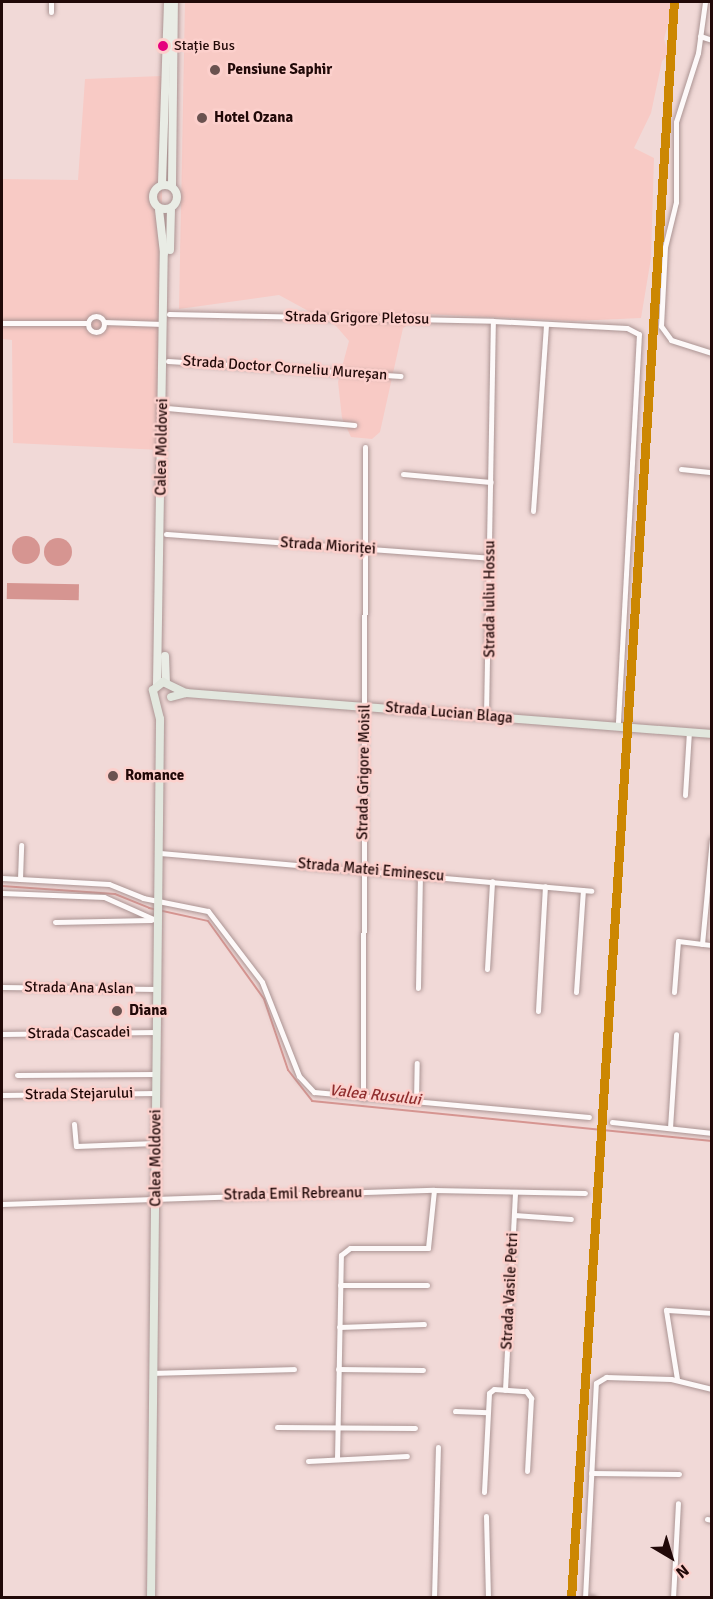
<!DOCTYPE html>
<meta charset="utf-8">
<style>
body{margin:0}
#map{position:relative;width:713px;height:1599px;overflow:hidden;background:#f1d9d7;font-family:Signika,sans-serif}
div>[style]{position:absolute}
.built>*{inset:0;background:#f8cac5}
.water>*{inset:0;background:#d69591;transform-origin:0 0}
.round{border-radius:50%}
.stream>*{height:2px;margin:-1px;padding:0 1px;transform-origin:1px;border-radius:1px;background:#d69591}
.roads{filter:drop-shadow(0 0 2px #ab9493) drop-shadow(0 0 2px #ab9493)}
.minor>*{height:5px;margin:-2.5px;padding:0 2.5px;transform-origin:2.5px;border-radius:2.5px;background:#fdf9f9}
.minor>.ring{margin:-2.5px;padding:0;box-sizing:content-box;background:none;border:5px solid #fdf9f9;border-radius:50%}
.primary>*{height:8px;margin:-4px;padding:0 4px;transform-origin:4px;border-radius:4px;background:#e9ece5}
.primary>.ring{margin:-4px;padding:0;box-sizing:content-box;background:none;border:8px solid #e9ece5;border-radius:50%}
.trunk>*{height:8px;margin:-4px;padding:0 4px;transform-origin:4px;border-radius:4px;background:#e2e7de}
.rail-1>*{height:9px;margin:-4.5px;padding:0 4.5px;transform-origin:4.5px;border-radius:4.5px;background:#cc8702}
.dots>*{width:16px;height:16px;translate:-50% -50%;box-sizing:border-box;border:3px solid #fcd0cc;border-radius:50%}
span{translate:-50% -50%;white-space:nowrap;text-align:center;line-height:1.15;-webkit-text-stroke:5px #fcd0cc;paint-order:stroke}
.bus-label{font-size:14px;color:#210908}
.left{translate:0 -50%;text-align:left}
.poi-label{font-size:15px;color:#210908;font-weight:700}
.street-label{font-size:15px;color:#210908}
.water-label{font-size:16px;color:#902e2e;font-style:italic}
.frame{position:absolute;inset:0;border:3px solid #210908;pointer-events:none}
.north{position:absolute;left:641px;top:1527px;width:60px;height:60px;-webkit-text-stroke:4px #fcd0cc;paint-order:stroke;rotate:142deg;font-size:16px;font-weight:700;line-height:24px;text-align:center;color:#210908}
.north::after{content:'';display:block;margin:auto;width:21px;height:27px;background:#210908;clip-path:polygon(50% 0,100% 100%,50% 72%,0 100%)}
</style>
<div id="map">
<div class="built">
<i style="clip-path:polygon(185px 2px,674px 2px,664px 39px,669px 54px,662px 61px,651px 113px,634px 148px,654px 158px,651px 258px,641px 318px,574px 321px,425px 314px,403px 328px,380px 432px,372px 439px,351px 437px,342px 418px,338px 382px,349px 341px,336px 326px,279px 295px,179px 309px)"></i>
<i style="clip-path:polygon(162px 76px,162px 450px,13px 443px,12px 340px,2px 339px,2px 179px,78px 180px,85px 79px)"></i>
</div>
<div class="water">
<i class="round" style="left:12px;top:536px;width:28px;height:28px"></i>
<i class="round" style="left:44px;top:538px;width:28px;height:28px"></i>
<i style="left:7px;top:583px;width:72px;height:16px;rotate:1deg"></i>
</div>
<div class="stream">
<i style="left:2px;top:886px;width:113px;rotate:4deg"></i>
<i style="left:115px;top:894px;width:37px;rotate:22deg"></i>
<i style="left:149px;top:908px;width:60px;rotate:12.4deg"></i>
<i style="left:208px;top:921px;width:96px;rotate:54.3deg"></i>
<i style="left:264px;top:999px;width:75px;rotate:71.3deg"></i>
<i style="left:288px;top:1070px;width:39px;rotate:52deg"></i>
<i style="left:312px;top:1101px;width:402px;rotate:5.7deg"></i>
</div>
<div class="roads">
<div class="minor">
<i style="left:51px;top:2px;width:10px;rotate:90deg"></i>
<i style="left:705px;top:2px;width:51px;rotate:97.8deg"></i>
<i style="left:698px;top:53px;width:72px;rotate:107.7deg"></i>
<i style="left:676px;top:122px;width:80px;rotate:90deg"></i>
<i style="left:676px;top:202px;width:46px;rotate:103.7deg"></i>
<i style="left:665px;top:247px;width:79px;rotate:92.9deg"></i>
<i style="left:661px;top:326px;width:17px;rotate:54deg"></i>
<i style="left:671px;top:340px;width:43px;rotate:17.6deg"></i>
<i style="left:700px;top:36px;width:13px;rotate:18deg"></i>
<i style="left:169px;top:314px;width:324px;rotate:1.2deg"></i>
<i style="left:493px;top:321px;width:134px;rotate:3deg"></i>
<i style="left:627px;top:328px;width:13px;rotate:27deg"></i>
<i style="left:639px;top:334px;width:392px;rotate:93.1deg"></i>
<i class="ring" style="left:88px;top:316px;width:11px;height:11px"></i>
<i style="left:104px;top:322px;width:59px;rotate:1.9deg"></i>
<i style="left:2px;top:323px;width:86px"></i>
<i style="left:168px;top:361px;width:233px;rotate:3.7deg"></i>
<i style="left:167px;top:408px;width:188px;rotate:5.2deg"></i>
<i style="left:681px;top:469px;width:31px;rotate:6deg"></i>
<i style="left:403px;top:474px;width:88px;rotate:5.2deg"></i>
<i style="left:533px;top:511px;width:187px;rotate:-86deg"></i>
<i style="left:166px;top:534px;width:325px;rotate:4.2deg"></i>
<i style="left:486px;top:716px;width:395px;rotate:-89deg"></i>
<i style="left:685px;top:795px;width:63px;rotate:-86.4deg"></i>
<i style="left:160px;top:853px;width:433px;rotate:5deg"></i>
<i style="left:2px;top:878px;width:107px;rotate:3.2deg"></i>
<i style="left:109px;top:884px;width:37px;rotate:22deg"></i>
<i style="left:143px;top:898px;width:66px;rotate:11.3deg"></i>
<i style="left:208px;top:911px;width:89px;rotate:52.7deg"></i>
<i style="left:262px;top:982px;width:101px;rotate:68.5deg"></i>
<i style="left:299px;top:1076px;width:22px;rotate:47deg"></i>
<i style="left:314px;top:1092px;width:276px;rotate:5.2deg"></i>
<i style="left:20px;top:879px;width:34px;rotate:-88deg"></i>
<i style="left:2px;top:893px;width:102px;rotate:2.2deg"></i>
<i style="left:104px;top:897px;width:59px;rotate:24deg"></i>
<i style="left:55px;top:922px;width:96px;rotate:-1.2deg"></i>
<i style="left:702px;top:944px;width:105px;rotate:-84.6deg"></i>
<i style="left:487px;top:969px;width:88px;rotate:-86.7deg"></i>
<i style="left:2px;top:987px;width:155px;rotate:0.7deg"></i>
<i style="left:418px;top:988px;width:113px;rotate:-89deg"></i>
<i style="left:576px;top:992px;width:102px;rotate:-86.1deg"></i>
<i style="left:674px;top:992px;width:51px;rotate:-85.5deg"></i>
<i style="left:678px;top:941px;width:34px;rotate:7deg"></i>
<i style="left:538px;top:1011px;width:125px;rotate:-86.8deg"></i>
<i style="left:2px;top:1034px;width:155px;rotate:-0.7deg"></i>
<i style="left:17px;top:1075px;width:139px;rotate:-0.4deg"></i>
<i style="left:2px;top:1095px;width:154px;rotate:-0.7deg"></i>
<i style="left:363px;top:1098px;width:651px;rotate:-89.82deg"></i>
<i style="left:416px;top:1102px;width:39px;rotate:-89deg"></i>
<i style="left:612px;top:1122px;width:101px;rotate:6.3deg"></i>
<i style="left:74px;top:1124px;width:22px;rotate:85deg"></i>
<i style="left:76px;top:1146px;width:79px;rotate:-2.2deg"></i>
<i style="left:670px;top:1128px;width:94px;rotate:-86.3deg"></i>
<i style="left:2px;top:1204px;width:432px;rotate:-1.9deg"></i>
<i style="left:434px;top:1190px;width:151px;rotate:1.1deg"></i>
<i style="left:514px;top:1215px;width:57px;rotate:4deg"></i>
<i style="left:340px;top:1285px;width:87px"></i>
<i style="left:339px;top:1327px;width:85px;rotate:-2deg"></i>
<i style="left:338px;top:1369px;width:85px;rotate:0.7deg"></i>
<i style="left:152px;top:1373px;width:142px;rotate:-1.6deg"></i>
<i style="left:677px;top:1379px;width:70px;rotate:-99.1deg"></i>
<i style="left:666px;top:1310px;width:46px;rotate:3.7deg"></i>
<i style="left:505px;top:1390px;width:198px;rotate:-87.1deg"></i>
<i style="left:455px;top:1411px;width:33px;rotate:2deg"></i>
<i style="left:277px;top:1427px;width:138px;rotate:0.4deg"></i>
<i style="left:337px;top:1459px;width:204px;rotate:-88.9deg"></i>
<i style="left:341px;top:1255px;width:11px;rotate:-38deg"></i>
<i style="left:350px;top:1248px;width:78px"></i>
<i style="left:428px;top:1248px;width:58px;rotate:-84.1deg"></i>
<i style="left:308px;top:1461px;width:99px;rotate:-2.9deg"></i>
<i style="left:591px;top:1473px;width:88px;rotate:0.7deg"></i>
<i style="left:484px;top:1492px;width:99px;rotate:-87.1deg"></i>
<i style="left:489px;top:1393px;width:6px;rotate:-39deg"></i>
<i style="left:494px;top:1389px;width:32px;rotate:4deg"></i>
<i style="left:526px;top:1391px;width:9px;rotate:54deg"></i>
<i style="left:531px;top:1398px;width:73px;rotate:93.1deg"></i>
<i style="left:486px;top:1516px;width:82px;rotate:88.6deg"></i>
<i style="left:707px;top:1519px;width:5px;rotate:11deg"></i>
<i style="left:434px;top:1598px;width:151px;rotate:-88.5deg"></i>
<i style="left:585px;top:1598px;width:215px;rotate:-87.1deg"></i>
<i style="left:596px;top:1383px;width:12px;rotate:-31deg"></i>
<i style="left:606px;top:1377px;width:65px;rotate:1.8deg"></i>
<i style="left:671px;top:1379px;width:42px;rotate:13.7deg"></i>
<i style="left:590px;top:1598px;width:3px"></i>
<i style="left:673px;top:1598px;width:95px;rotate:-87deg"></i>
</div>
<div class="primary">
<i style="left:162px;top:183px;width:181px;rotate:-88.1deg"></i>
<i class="ring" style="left:153px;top:185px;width:16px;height:16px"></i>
<i style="left:172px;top:185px;width:183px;rotate:-89.4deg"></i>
<i style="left:170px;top:250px;width:40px;rotate:-88.6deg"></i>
<i style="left:165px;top:656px;width:27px;rotate:88deg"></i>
<i style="left:157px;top:684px;width:431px;rotate:-89.1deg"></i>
<i style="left:164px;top:253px;width:43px;rotate:-96.6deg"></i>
</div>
<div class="trunk">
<i style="left:171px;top:697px;width:16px;rotate:-15deg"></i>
<i style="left:186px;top:693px;width:528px;rotate:4.46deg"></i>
<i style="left:151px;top:1598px;width:879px;rotate:-89.41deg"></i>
<i style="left:160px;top:719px;width:30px;rotate:-104deg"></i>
<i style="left:153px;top:690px;width:13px;rotate:-39deg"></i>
<i style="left:163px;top:682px;width:25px;rotate:26deg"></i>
</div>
</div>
<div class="rail-1">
<i style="left:571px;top:1598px;width:1599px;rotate:-86.31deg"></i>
</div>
<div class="dots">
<i style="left:163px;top:46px;background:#e5007d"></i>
<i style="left:215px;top:70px;background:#6a5250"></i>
<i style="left:202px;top:118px;background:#6a5250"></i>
<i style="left:113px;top:776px;background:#6a5250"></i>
<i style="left:117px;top:1011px;background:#6a5250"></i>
</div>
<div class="bus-label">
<span class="left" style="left:174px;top:46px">Stație Bus</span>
</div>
<div class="poi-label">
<span class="left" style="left:227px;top:70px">Pensiune Saphir</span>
<span class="left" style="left:214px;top:118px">Hotel Ozana</span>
<span class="left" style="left:125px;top:776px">Romance</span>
<span class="left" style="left:129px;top:1011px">Diana</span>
</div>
<div class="street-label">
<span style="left:357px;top:318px;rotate:1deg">Strada Grigore Pletosu</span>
<span style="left:285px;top:368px;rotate:4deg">Strada Doctor Corneliu Mureșan</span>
<span style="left:162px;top:447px;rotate:-89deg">Calea Moldovei</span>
<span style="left:328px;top:546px;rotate:4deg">Strada Mioriței</span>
<span style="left:490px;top:599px;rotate:-90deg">Strada Iuliu Hossu</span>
<span style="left:449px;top:713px;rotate:5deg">Strada Lucian Blaga</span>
<span style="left:364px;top:772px;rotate:-89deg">Strada Grigore Moisil</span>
<span style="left:371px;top:870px;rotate:5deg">Strada Matei Eminescu</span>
<span style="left:79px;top:988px;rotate:1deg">Strada Ana Aslan</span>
<span style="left:79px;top:1033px;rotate:-1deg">Strada Cascadei</span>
<span style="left:79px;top:1094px;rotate:-1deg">Strada Stejarului</span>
<span style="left:156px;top:1158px;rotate:-90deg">Calea Moldovei</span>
<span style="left:293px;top:1194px;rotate:-1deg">Strada Emil Rebreanu</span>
<span style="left:510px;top:1291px;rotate:-87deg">Strada Vasile Petri</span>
</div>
<div class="water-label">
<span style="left:375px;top:1095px;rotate:6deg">Valea Rusului</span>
</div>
<div class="frame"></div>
<div class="north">N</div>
</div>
